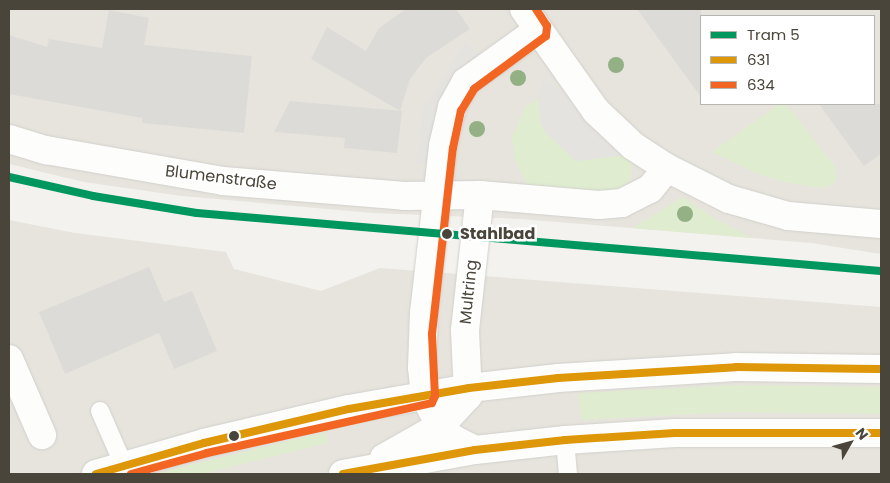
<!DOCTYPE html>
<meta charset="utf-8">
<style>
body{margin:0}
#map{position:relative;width:890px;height:483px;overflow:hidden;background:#f3f2ee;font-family:Poppins,sans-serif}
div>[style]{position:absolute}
.residential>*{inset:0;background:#e7e4dd}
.green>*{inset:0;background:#dfecd0}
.parking>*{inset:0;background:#e5e3df}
.building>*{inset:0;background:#dddbd7}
.roads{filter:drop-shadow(0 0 1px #d1d0cc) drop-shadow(0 0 1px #d1d0cc)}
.service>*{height:18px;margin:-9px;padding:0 9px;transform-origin:9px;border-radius:9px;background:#fdfdfc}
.minor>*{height:28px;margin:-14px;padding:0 14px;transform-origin:14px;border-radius:14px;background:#fdfdfc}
.bus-1>*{height:8px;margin:-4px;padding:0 4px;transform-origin:4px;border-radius:4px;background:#dd9709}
.bus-2>*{height:8px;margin:-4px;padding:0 4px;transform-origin:4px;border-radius:4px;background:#f26522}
.tram-1>*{height:8px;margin:-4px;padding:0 4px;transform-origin:4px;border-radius:4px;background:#00975f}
.trees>*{width:16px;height:16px;margin:-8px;border-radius:50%;background:#93b184}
.dots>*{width:14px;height:14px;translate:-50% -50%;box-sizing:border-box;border:2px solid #fff;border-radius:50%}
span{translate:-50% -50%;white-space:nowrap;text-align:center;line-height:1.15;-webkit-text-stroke:5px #fff;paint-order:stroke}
.street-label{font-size:16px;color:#4a453a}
.stop-label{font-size:16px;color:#4a453a;font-weight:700}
.left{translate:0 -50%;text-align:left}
.frame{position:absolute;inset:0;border:10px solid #4a453a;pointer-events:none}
.legend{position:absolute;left:700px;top:15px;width:175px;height:90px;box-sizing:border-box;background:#fff;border:1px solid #b7b5b0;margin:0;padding:6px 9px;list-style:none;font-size:15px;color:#4a453a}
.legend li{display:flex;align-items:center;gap:10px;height:25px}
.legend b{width:25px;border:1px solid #b7b5b0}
.north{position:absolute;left:825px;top:418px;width:50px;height:50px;-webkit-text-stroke:4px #fff;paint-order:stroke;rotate:52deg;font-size:14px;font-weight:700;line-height:20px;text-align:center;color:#4a453a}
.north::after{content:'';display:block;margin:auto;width:18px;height:22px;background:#4a453a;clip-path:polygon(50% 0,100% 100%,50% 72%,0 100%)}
</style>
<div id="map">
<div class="residential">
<i style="clip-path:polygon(evenodd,9px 9px,881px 9px,881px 254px,811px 243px,521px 219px,372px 213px,182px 196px,84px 182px,9px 164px,9px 9px,701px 16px,874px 16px,874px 104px,701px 104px,701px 16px)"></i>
<i style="clip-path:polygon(9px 220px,75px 233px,226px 252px,234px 269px,321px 291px,380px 268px,881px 307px,881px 474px,9px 474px)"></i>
</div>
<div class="green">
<i style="clip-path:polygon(539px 98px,540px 122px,545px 132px,576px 161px,625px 155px,632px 164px,629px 186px,614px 195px,528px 187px,515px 160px,512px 137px,526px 106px)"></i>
<i style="clip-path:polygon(779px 104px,786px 104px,836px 168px,837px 177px,833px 185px,823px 188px,793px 184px,760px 175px,712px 152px)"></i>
<i style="clip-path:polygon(683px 197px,714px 218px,753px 238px,632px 228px)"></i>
<i style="clip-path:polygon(740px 385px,881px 387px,881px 414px,734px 412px,581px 420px,578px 393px)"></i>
<i style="clip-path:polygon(326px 432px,328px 443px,202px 474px,154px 474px)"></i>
</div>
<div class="parking">
<i style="clip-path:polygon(465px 43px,480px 54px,462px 74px,429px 162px,415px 165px,424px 108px)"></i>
<i style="clip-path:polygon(543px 79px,562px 91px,625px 155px,576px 161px,545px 132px,540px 122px,539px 98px)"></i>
</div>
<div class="building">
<i style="clip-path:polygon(406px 9px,456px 9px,470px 29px,426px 58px,410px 79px,400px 111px,311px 59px,327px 27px,366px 51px,379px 28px)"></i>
<i style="clip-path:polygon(637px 9px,701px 9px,701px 97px)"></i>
<i style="clip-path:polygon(109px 10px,149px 18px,144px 45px,252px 56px,244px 133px,142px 123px,142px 118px,9px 94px,9px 35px,47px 47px,49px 39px,102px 48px)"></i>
<i style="clip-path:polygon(290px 101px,402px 111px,397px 153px,344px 148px,345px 138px,274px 132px)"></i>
<i style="clip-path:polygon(819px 104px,881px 104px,881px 154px,864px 166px)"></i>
<i style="clip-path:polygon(149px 267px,164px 302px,192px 291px,217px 351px,174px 369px,159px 333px,65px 374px,39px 312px)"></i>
</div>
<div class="roads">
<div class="service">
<i style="left:100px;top:411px;width:60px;rotate:66.4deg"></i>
<i style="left:565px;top:440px;width:34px;rotate:85deg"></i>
</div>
<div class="minor">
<i style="left:524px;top:9px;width:125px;rotate:54.8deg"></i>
<i style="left:596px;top:111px;width:51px;rotate:43.4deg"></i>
<i style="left:633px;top:146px;width:40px;rotate:32.9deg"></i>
<i style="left:667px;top:168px;width:69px;rotate:26.6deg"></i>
<i style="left:729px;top:199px;width:61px;rotate:16.1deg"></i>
<i style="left:788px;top:216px;width:93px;rotate:4.9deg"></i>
<i style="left:9px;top:139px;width:39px;rotate:17deg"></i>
<i style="left:46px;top:150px;width:180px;rotate:9.9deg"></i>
<i style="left:223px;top:181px;width:182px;rotate:4.7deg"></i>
<i style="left:404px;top:196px;width:76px;rotate:-0.8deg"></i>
<i style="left:480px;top:195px;width:119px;rotate:4.8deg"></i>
<i style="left:599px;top:205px;width:23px;rotate:-5deg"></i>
<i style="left:622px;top:203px;width:31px;rotate:-27deg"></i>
<i style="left:650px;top:189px;width:27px;rotate:-51deg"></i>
<i style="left:9px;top:359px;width:83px;rotate:66.5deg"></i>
<i style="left:475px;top:450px;width:25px;rotate:-153deg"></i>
<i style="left:453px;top:439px;width:18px;rotate:-135deg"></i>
<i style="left:440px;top:426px;width:34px;rotate:-117deg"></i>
<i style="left:425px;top:396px;width:29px;rotate:-96deg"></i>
<i style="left:422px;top:367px;width:54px;rotate:-87.9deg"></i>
<i style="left:424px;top:313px;width:168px;rotate:-83.5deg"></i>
<i style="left:443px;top:146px;width:40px;rotate:-77deg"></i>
<i style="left:452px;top:107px;width:29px;rotate:-61deg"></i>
<i style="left:466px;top:82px;width:89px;rotate:-35.8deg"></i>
<i style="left:384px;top:458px;width:64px;rotate:-29.7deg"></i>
<i style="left:440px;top:426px;width:41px;rotate:-47deg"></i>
<i style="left:468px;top:396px;width:66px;rotate:-92.6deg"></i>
<i style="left:465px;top:330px;width:136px;rotate:-83.7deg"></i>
<i style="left:96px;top:474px;width:112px;rotate:-16deg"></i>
<i style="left:204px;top:443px;width:149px;rotate:-13.2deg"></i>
<i style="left:349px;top:409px;width:122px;rotate:-9.9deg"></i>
<i style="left:469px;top:388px;width:90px;rotate:-6.4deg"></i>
<i style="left:558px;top:378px;width:178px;rotate:-3.5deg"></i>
<i style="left:736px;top:367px;width:145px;rotate:0.8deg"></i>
<i style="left:343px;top:474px;width:134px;rotate:-10.3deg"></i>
<i style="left:475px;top:450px;width:91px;rotate:-6.3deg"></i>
<i style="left:565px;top:440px;width:110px;rotate:-3.6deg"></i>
<i style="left:675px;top:433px;width:206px"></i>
</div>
</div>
<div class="bus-1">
<i style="left:96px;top:474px;width:112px;rotate:-16deg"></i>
<i style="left:204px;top:443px;width:149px;rotate:-13.2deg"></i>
<i style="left:349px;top:409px;width:122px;rotate:-9.9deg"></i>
<i style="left:469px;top:388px;width:90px;rotate:-6.4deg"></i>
<i style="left:558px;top:378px;width:178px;rotate:-3.5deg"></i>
<i style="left:736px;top:367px;width:145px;rotate:0.8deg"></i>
<i style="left:343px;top:474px;width:134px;rotate:-10.3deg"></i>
<i style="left:475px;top:450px;width:91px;rotate:-6.3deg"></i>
<i style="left:565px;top:440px;width:110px;rotate:-3.6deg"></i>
<i style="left:675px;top:433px;width:206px"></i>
</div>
<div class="bus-2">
<i style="left:131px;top:474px;width:79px;rotate:-15.4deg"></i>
<i style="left:207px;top:453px;width:230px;rotate:-12.5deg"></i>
<i style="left:432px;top:403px;width:8px;rotate:-67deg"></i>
<i style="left:435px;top:396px;width:62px;rotate:-92.8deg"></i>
<i style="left:432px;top:334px;width:187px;rotate:-83.6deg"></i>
<i style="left:453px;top:148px;width:38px;rotate:-78deg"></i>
<i style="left:461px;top:111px;width:26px;rotate:-59deg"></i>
<i style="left:474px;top:89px;width:89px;rotate:-36.4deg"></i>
<i style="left:546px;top:36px;width:10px;rotate:-84deg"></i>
<i style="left:547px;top:26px;width:20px;rotate:-123deg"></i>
</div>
<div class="tram-1">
<i style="left:9px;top:177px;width:86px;rotate:12.7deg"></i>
<i style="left:93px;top:196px;width:105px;rotate:9.3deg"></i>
<i style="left:197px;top:213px;width:686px;rotate:4.85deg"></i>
</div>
<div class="trees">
<i style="left:616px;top:65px"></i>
<i style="left:518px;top:78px"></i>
<i style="left:477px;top:129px"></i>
<i style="left:685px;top:214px"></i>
</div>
<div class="dots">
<i style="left:447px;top:234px;background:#4a453a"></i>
<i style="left:234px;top:436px;background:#4a453a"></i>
</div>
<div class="street-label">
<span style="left:221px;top:178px;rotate:7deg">Blumenstraße</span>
<span style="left:469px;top:292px;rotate:-84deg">Multring</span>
</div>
<div class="stop-label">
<span class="left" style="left:460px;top:234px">Stahlbad</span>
</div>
<div class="frame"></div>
<ul class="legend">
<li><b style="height:6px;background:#00975f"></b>Tram 5</li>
<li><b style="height:6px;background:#dd9709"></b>631</li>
<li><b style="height:6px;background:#f26522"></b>634</li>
</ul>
<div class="north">N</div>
</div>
